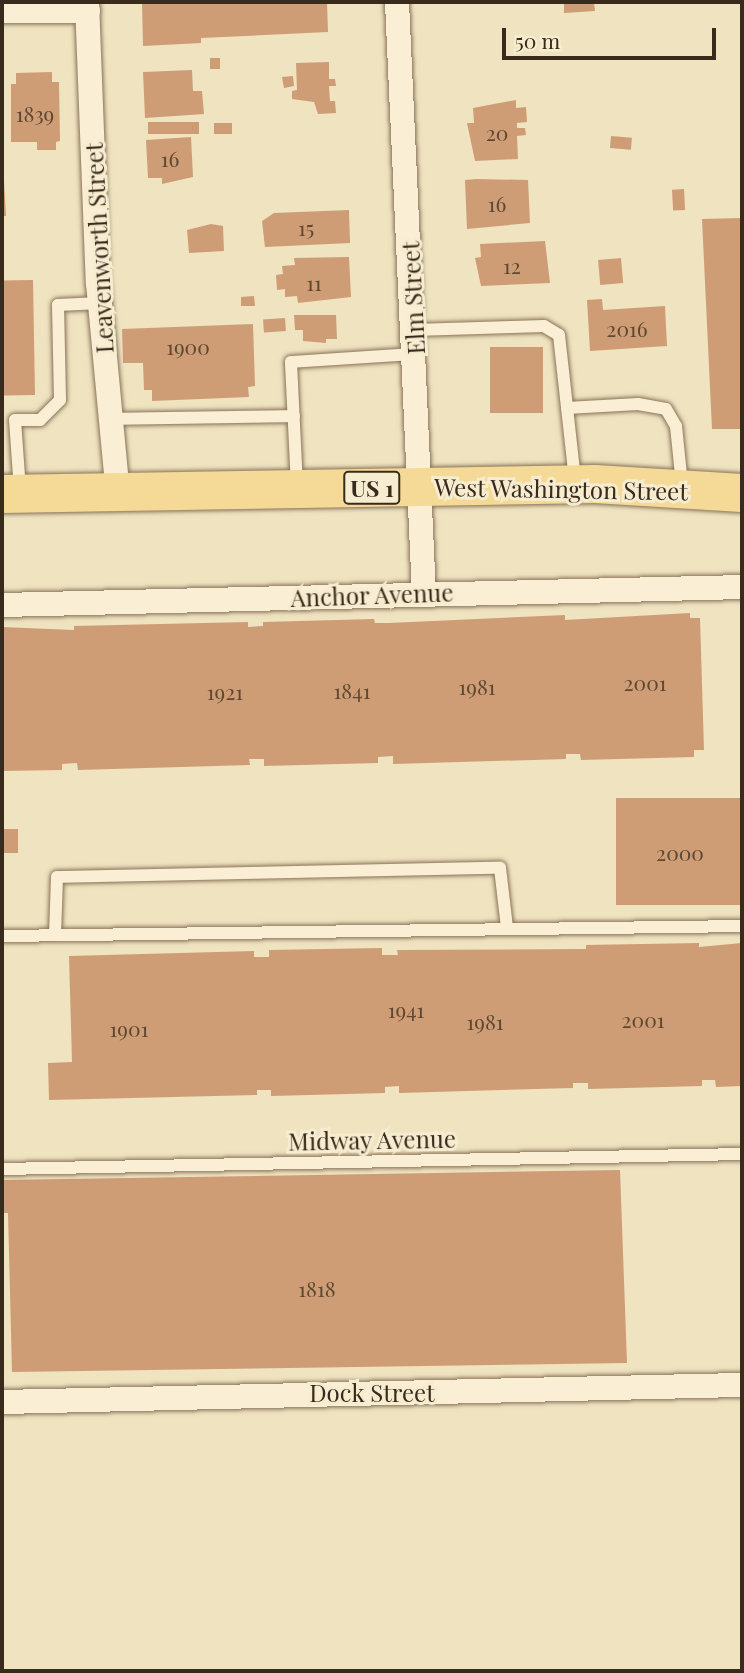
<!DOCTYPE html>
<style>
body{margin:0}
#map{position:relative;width:744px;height:1673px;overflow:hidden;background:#efe3c0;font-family:"Playfair Display",serif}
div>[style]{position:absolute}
.building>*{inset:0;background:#ce9d75;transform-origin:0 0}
.roads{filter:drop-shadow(0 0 2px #887358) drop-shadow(0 0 2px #887358)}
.service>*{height:12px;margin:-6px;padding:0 6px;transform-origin:6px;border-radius:6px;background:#faefd4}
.minor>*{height:24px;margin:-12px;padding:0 12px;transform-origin:12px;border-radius:12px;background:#faefd4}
.primary>*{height:38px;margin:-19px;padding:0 19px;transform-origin:19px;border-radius:19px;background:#f4da96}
span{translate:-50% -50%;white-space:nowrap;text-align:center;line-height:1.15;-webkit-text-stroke:6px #f6ecd0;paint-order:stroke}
.number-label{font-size:21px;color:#5e4832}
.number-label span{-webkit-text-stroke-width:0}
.shield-label span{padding:2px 5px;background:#f6ecd0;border:2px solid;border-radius:5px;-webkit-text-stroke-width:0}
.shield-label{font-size:23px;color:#382b1c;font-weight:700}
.street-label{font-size:24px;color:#382b1c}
.frame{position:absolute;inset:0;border:4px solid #382b1c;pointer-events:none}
.scale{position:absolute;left:502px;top:28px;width:214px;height:32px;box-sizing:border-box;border:4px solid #382b1c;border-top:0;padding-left:9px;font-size:21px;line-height:24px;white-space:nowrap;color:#382b1c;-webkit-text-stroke:5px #f6ecd0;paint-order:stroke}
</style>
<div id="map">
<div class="building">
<i style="clip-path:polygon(142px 2px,327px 2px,328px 32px,201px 38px,201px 43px,143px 46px)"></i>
<i style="clip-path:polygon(564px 2px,594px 2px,595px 11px,564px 13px)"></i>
<i style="left:210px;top:58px;width:10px;height:11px"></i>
<i style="clip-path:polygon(329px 62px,329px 79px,335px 79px,336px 86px,329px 86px,330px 101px,335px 101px,336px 113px,318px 114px,314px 102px,292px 99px,292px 91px,297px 90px,296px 63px)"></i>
<i style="clip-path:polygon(192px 70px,193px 91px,202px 91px,204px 114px,145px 118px,143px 72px)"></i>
<i style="clip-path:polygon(52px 72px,52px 82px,59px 82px,60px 141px,56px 142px,56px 150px,37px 150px,37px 142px,11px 142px,11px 84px,16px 84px,16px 73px)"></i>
<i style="clip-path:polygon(293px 76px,294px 86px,284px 88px,282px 77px)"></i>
<i style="clip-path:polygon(516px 100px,516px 108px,526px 107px,527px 122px,517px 123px,517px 128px,525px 128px,526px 135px,517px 136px,518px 159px,475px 161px,467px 123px,474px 123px,473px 108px)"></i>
<i style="left:199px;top:122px;width:12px;height:51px;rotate:90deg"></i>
<i style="left:214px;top:123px;width:18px;height:11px"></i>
<i style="left:611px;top:136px;width:21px;height:12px;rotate:5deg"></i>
<i style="clip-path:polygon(191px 137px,193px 177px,162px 184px,162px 178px,148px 178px,146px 140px)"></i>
<i style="clip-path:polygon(476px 179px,528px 180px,530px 223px,467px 229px,465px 180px)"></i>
<i style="clip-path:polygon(2px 181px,4px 181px,6px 216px,2px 216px)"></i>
<i style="left:684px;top:189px;width:21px;height:12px;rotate:87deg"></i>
<i style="clip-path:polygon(349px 210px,350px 243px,265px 247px,262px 221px,274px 213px)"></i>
<i style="clip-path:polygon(742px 218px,742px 429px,712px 429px,702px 219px)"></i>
<i style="clip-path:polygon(211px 224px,223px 226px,224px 251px,189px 253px,187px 230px)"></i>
<i style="clip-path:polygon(545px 241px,550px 283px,481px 286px,475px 258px,481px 257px,480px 244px)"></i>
<i style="clip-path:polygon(349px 257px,351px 297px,298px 303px,297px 296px,285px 297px,285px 289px,277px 290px,276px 275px,283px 274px,282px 266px,295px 265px,294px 258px)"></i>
<i style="left:621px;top:258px;width:25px;height:23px;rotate:85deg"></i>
<i style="left:33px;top:280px;width:115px;height:31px;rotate:89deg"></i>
<i style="clip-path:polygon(254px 296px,255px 306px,241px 306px,241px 297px)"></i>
<i style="clip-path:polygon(602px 299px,603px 310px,665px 306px,667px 346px,590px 351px,587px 300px)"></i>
<i style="clip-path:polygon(294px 315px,336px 315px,337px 339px,326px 339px,326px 343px,303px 341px,303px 330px,295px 330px)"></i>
<i style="left:285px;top:318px;width:13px;height:22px;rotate:86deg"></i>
<i style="clip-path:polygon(253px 324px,255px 386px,248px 387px,249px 397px,152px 401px,152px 390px,144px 390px,143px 363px,123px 363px,122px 329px)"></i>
<i style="left:490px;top:347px;width:53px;height:66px"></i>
<i style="clip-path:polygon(690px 613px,690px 618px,700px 618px,704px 750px,694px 750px,694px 757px,581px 760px,580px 754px,566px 754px,566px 759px,393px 764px,393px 756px,378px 757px,378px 763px,264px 766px,264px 759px,249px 759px,250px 765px,78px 770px,77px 763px,62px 764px,62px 770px,2px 771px,2px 627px,74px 630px,74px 626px,248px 622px,248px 627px,263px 626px,263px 622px,374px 619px,375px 623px,389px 623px,565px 615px,565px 620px)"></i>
<i style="left:742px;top:798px;width:107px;height:126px;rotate:90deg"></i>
<i style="left:2px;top:829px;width:16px;height:24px"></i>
<i style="clip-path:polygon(699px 943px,699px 947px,742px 943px,742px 1086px,716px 1087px,715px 1080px,702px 1080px,702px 1086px,588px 1089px,588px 1083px,573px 1083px,573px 1088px,399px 1093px,399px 1086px,385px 1087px,385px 1093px,271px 1096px,271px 1090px,257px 1090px,257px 1095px,49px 1100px,48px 1063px,72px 1062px,69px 956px,254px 951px,254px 957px,269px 957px,269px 950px,382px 948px,382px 955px,398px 955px,397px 950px,586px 949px,586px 945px)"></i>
<i style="clip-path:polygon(620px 1170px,627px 1363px,12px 1372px,8px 1213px,2px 1213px,2px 1180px)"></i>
</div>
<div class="roads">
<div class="service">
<i style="left:414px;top:330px;width:130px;rotate:-1.8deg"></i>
<i style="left:544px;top:326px;width:17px;rotate:31deg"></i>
<i style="left:559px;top:335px;width:147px;rotate:83.7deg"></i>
<i style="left:567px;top:408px;width:71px;rotate:-3.2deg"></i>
<i style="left:638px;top:404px;width:28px;rotate:10deg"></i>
<i style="left:666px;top:409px;width:20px;rotate:60deg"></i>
<i style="left:676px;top:426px;width:59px;rotate:84.2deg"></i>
<i style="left:109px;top:419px;width:185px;rotate:-0.9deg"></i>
<i style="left:297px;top:486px;width:124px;rotate:-92.8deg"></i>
<i style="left:291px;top:362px;width:124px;rotate:-3.7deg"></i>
<i style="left:20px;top:490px;width:70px;rotate:-94.1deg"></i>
<i style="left:15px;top:420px;width:25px"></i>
<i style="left:40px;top:420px;width:28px;rotate:-45deg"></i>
<i style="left:60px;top:400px;width:95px;rotate:-91.2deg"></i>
<i style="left:58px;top:305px;width:42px;rotate:-2.7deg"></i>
<i style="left:55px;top:935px;width:58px;rotate:-88deg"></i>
<i style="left:57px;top:877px;width:443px;rotate:-1.2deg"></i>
<i style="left:500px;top:868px;width:60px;rotate:83.3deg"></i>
<i style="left:2px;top:936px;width:740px;rotate:-0.77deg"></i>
<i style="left:2px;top:1169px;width:740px;rotate:-1.16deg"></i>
</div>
<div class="minor">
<i style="left:87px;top:2px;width:281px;rotate:87.8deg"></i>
<i style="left:98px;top:283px;width:211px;rotate:84.6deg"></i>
<i style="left:397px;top:2px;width:593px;rotate:87.39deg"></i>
<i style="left:2px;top:11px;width:86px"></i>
<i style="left:2px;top:605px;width:740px;rotate:-1.39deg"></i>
<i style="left:2px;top:1402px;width:740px;rotate:-1.32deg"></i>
</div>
<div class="primary">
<i style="left:2px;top:494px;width:593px;rotate:-0.97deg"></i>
<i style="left:595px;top:484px;width:147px;rotate:3.5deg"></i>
</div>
</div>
<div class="number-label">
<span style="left:35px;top:113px">1839</span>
<span style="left:497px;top:132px">20</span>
<span style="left:170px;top:158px">16</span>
<span style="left:497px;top:203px">16</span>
<span style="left:306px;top:227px">15</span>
<span style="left:512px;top:265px">12</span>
<span style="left:314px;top:282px">11</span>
<span style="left:627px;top:328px">2016</span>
<span style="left:188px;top:346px">1900</span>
<span style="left:645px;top:682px">2001</span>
<span style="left:477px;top:686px">1981</span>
<span style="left:352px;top:690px">1841</span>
<span style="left:225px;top:691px">1921</span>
<span style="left:680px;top:852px">2000</span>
<span style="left:406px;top:1009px">1941</span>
<span style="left:643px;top:1019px">2001</span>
<span style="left:485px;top:1021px">1981</span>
<span style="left:129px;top:1028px">1901</span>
<span style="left:317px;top:1288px">1818</span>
</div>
<div class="shield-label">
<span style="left:372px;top:488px">US 1</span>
</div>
<div class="street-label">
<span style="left:99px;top:248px;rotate:-93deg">Leavenworth Street</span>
<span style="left:413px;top:298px;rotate:-93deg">Elm Street</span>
<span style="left:561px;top:489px;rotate:1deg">West Washington Street</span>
<span style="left:372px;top:595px;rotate:-2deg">Anchor Avenue</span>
<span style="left:372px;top:1140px;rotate:-1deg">Midway Avenue</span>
<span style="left:372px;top:1393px">Dock Street</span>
</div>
<div class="frame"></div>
<div class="scale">50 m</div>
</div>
